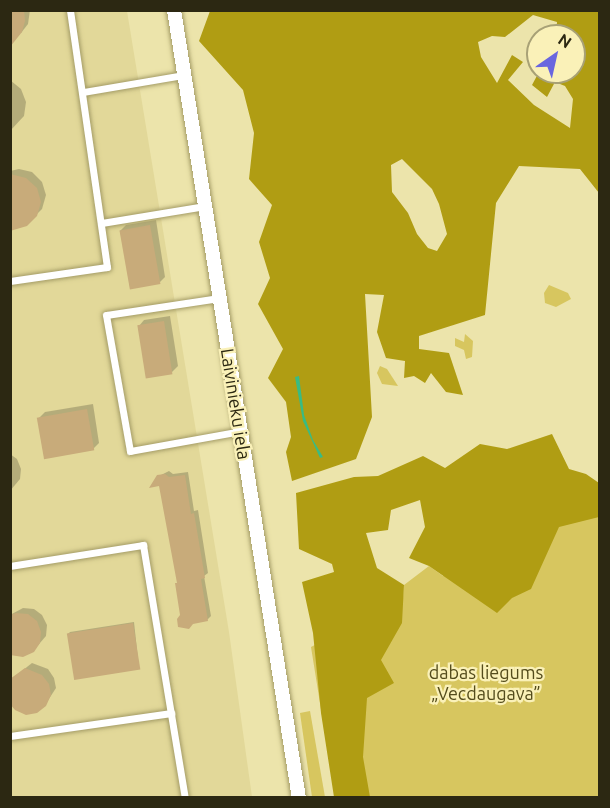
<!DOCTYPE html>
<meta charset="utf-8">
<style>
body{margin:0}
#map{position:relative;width:610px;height:808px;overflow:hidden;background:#ece4ab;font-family:Ubuntu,sans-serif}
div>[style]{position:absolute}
.built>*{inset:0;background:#e2d899}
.green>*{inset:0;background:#d7c65f}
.forest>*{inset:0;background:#b09d13}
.water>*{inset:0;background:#39bb83}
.shadow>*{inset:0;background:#0003}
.building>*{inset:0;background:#c8ab7a;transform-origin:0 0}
.roads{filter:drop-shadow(0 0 2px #a49c66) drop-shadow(0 0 2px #a49c66)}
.service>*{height:7px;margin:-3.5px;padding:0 3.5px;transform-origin:3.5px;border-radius:3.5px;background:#fff}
.minor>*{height:14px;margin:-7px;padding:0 7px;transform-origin:7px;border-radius:7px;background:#fff}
span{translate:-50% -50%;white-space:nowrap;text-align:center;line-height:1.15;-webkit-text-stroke:4.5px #faf1b8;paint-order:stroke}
.street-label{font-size:18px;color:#2c2812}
.park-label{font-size:18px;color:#534b1b}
.frame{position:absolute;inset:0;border:12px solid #2c2812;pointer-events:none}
.north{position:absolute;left:526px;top:24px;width:60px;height:60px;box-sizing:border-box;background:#faf1b8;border:2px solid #a8a176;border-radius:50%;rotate:34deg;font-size:16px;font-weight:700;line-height:24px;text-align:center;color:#2c2812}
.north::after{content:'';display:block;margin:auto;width:21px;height:27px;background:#6966df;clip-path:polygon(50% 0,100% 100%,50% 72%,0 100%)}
</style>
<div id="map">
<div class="built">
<i style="clip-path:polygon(10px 11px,127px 11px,229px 632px,252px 797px,11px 797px)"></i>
</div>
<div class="green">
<i style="clip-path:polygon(549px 285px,568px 293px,571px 299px,556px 307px,545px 303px,544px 293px)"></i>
<i style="clip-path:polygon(465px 334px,473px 341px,472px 357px,466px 359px,464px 350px,455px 346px,455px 338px,464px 342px)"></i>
<i style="clip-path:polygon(380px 366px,387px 369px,398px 386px,382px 384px,377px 373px)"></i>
<i style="clip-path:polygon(599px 508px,599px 797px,335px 797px,311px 647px,403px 598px,404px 585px,429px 566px,443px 576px)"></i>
<i style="clip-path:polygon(310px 711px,325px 797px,312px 797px,300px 713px)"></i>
</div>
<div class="forest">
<i style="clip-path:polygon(evenodd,210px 11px,599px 11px,599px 193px,580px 169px,519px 166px,496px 203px,485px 315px,419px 336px,419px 349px,449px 353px,463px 395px,446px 392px,431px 373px,425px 383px,414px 376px,404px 378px,405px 361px,386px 358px,377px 332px,384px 295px,365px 294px,372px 417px,356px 459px,292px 481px,286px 452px,291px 437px,286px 402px,268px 378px,283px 349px,258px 304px,270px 278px,259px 242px,272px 205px,249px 179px,254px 133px,243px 90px,199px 41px,210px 11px,533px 15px,557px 22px,556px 36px,574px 36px,574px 72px,539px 72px,532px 85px,547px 97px,555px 82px,565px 86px,573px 99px,570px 128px,534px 105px,508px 80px,523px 62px,512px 55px,497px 83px,481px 57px,478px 42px,492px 36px,505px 37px,533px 15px,210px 11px,402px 159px,432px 189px,439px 204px,447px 234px,437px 251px,428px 248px,417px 234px,408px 213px,392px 192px,391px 165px,402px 159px)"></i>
<i style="clip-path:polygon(552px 434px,569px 469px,586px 474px,599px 483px,599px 517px,559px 527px,531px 589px,512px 598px,497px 613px,429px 566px,409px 558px,425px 527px,420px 500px,391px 510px,388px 530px,366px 533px,377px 568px,404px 585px,402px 623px,381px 660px,394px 683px,367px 698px,363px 757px,370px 797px,334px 797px,321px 713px,313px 633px,302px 582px,334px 572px,332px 564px,299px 549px,296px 493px,354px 477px,378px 476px,423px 456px,445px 468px,480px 444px,507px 449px)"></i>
</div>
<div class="water">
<i style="clip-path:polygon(299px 376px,304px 415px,313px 440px,323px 457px,320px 458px,303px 421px,295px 377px)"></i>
</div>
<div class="shadow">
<i style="clip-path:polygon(10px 10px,30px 10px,28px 24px,21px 33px)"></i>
<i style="clip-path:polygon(10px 80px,21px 89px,26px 102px,24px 116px,10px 131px)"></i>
<i style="clip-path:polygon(19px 169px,32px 172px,42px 182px,46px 195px,42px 209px,26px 225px,10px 228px,10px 171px)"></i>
<i style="clip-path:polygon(156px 220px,165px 277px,159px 283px,120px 231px,126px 225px)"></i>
<i style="clip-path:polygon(170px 316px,178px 366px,172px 372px,139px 326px,144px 320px)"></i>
<i style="clip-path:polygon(93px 404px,99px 443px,93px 449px,39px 418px,45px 412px)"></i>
<i style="clip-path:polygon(10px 454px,17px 459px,21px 469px,20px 479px,10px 491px)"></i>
<i style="clip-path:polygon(169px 471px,173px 474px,188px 472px,194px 511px,198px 510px,208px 573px,204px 576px,211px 616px,207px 620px,182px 615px,179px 582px,159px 476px)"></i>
<i style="clip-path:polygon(23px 608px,34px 609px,42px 615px,47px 625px,46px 636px,33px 651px,10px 653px,10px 615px)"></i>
<i style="clip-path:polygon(134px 622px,139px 668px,68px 634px,70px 632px)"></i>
<i style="clip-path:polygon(32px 663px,48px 669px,54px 678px,56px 688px,45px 705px,18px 674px)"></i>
</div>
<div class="building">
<i style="clip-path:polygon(10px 10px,24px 10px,25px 21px,22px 32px,10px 47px)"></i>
<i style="clip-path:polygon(10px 174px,26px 178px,37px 188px,41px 202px,37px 216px,27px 226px,10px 231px)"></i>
<i style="left:150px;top:225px;width:60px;height:31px;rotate:80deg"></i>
<i style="left:164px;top:321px;width:54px;height:27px;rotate:81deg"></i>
<i style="left:87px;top:409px;width:42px;height:51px;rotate:80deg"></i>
<i style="clip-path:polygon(165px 474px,169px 477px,185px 475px,191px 514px,194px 513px,205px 578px,201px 579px,208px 621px,193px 624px,189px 629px,178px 627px,177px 619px,180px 615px,175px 583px,177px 583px,159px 486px,149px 488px,157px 475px)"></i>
<i style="clip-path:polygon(16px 613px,28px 614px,37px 621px,41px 632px,40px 643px,34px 652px,23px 657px,10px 655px,10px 615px)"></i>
<i style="left:133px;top:623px;width:47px;height:67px;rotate:81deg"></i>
<i style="clip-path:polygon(25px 668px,42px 675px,49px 684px,51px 695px,46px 706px,37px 713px,26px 715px,15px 710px,10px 704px,10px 679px)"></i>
</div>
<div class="roads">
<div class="service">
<i style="left:83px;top:92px;width:102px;rotate:-9.6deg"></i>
<i style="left:102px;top:223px;width:104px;rotate:-9.4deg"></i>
<i style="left:10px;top:281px;width:98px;rotate:-8.2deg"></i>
<i style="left:107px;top:267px;width:260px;rotate:-98.2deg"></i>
<i style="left:219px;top:298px;width:114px;rotate:171.4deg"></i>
<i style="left:106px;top:315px;width:138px;rotate:80deg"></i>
<i style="left:130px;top:451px;width:113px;rotate:-10.2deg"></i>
<i style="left:10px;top:566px;width:135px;rotate:-9deg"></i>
<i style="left:143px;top:545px;width:256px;rotate:80.6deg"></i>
<i style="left:10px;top:736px;width:163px;rotate:-8.1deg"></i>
</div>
<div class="minor">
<i style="left:174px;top:10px;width:798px;rotate:80.99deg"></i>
</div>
</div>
<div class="street-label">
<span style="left:236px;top:404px;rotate:81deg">Laivinieku iela</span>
</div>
<div class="park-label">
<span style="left:486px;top:683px">dabas liegums<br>„Vecdaugava”</span>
</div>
<div class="frame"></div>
<div class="north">N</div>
</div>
